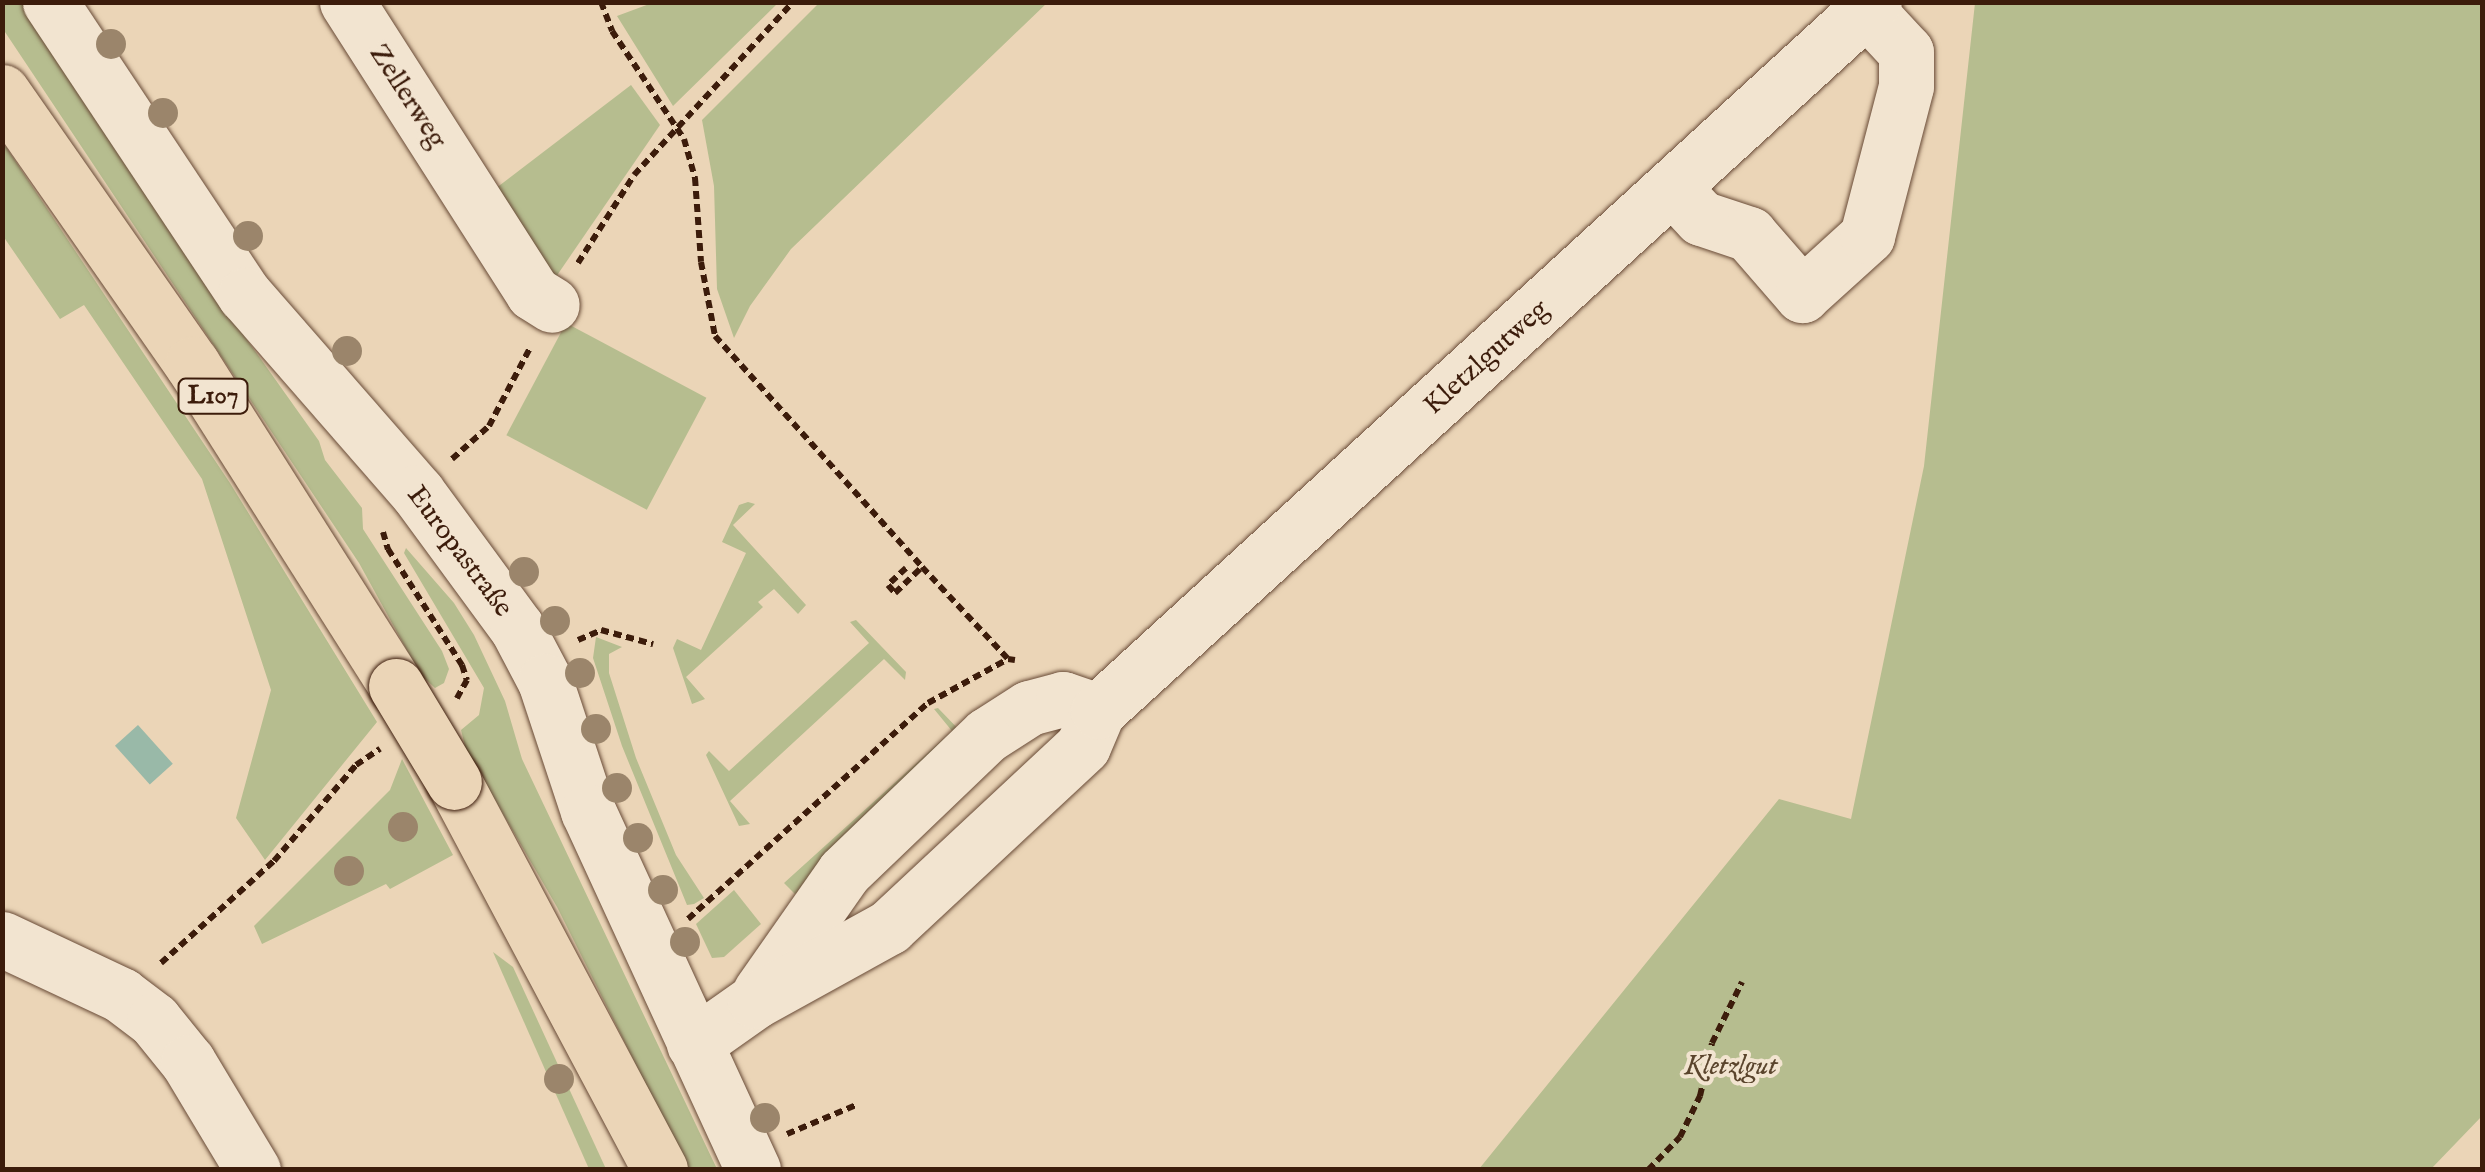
<!DOCTYPE html>
<meta charset="utf-8">
<style>
body{margin:0}
#map{position:relative;width:2485px;height:1172px;overflow:hidden;background:#ebd5b7;font-family:"IM FELL English",serif}
div>[style]{position:absolute}
.green>*{inset:0;background:#b6bd8f;transform-origin:0 0}
.water>*{inset:0;background:#99b9a8;transform-origin:0 0}
.path>*{height:6px;margin-top:-3px;transform-origin:0;background:repeating-linear-gradient(90deg,#3c1c0b 0 8px,transparent 0 13px)}
.roads{filter:drop-shadow(0 0 2px #684a36) drop-shadow(0 0 2px #684a36)}
.minor>*{height:55px;margin:-27.5px;padding:0 27.5px;transform-origin:27.5px;border-radius:27.5px;background:#f2e4d0}
.major>*{height:55px;margin:-27.5px;padding:0 27.5px;transform-origin:27.5px;border-radius:27.5px;background:#ebd5b7}
.bridges{filter:drop-shadow(0 0 2px #3c1c0b) drop-shadow(0 0 2px #3c1c0b)}
.major-bridge>*{height:55px;margin:-27.5px;padding:0 27.5px;transform-origin:27.5px;border-radius:27.5px;background:#ebd5b7}
.trees>*{width:30px;height:30px;margin:-15px;border-radius:50%;background:#9b856b}
span{translate:-50% -50%;white-space:nowrap;text-align:center;line-height:1.15;-webkit-text-stroke:8px #f2e4d0;paint-order:stroke}
.shield-label span{padding:2px 8px;background:#f2e4d0;border:2px solid;border-radius:8px;-webkit-text-stroke-width:0}
.shield-label{font-size:25px;color:#3c1c0b;font-weight:700}
.street-label{font-size:28px;color:#3c1c0b}
.park-label{font-size:28px;color:#5a442c;font-style:italic}
.frame{position:absolute;inset:0;border:5px solid #3c1c0b;pointer-events:none}
</style>
<div id="map">
<div class="green">
<i style="clip-path:polygon(820px 2px,1047px 3px,791px 249px,750px 306px,734px 338px,717px 289px,714px 186px,702px 120px)"></i>
<i style="clip-path:polygon(3px 3px,22px 3px,218px 299px,319px 441px,325px 460px,362px 508px,363px 529px,442px 651px,449px 669px,444px 683px,435px 688px,420px 674px,359px 563px,3px 29px)"></i>
<i style="clip-path:polygon(652px 3px,652px 2px,778px 3px,673px 106px,617px 16px)"></i>
<i style="clip-path:polygon(1975px 3px,2482px 3px,2482px 1116px,2431px 1169px,1479px 1169px,1779px 799px,1851px 819px,1924px 466px)"></i>
<i style="clip-path:polygon(631px 85px,660px 125px,547px 290px,483px 198px)"></i>
<i style="clip-path:polygon(2px 141px,230px 483px,377px 722px,265px 860px,236px 818px,271px 690px,202px 479px,84px 305px,60px 319px,3px 236px)"></i>
<i style="left:566px;top:323px;width:159px;height:127px;rotate:28deg"></i>
<i style="clip-path:polygon(748px 502px,755px 504px,733px 525px,806px 605px,798px 614px,774px 589px,758px 602px,763px 607px,686px 677px,705px 699px,692px 704px,673px 648px,677px 639px,701px 650px,746px 553px,722px 542px,739px 505px)"></i>
<i style="clip-path:polygon(406px 548px,454px 603px,474px 635px,505px 701px,522px 759px,717px 1169px,688px 1169px,557px 907px,466px 750px,461px 730px,479px 715px,484px 688px,404px 553px)"></i>
<i style="clip-path:polygon(856px 620px,906px 672px,905px 680px,884px 659px,730px 801px,750px 824px,739px 826px,706px 755px,709px 751px,729px 771px,869px 643px,850px 622px)"></i>
<i style="clip-path:polygon(596px 637px,622px 647px,609px 654px,609px 673px,636px 758px,676px 855px,704px 898px,694px 904px,687px 905px,622px 746px,593px 658px)"></i>
<i style="clip-path:polygon(938px 708px,966px 737px,795px 894px,784px 883px,952px 731px,934px 709px)"></i>
<i style="clip-path:polygon(402px 759px,453px 855px,390px 889px,386px 884px,262px 944px,254px 926px,390px 790px)"></i>
<i style="clip-path:polygon(734px 890px,761px 924px,724px 957px,712px 958px,696px 924px)"></i>
<i style="clip-path:polygon(493px 952px,513px 967px,606px 1169px,589px 1169px)"></i>
</div>
<div class="water">
<i style="left:138px;top:725px;width:52px;height:31px;rotate:48deg"></i>
</div>
<div class="path">
<i style="left:601px;top:2px;width:31px;rotate:69deg"></i>
<i style="left:612px;top:31px;width:130px;rotate:56.3deg"></i>
<i style="left:684px;top:139px;width:41px;rotate:74.2deg"></i>
<i style="left:695px;top:178px;width:84px;rotate:85.9deg"></i>
<i style="left:701px;top:262px;width:75px;rotate:79.3deg"></i>
<i style="left:715px;top:336px;width:310px;rotate:48.1deg"></i>
<i style="left:922px;top:567px;width:126px;rotate:46.9deg"></i>
<i style="left:1008px;top:659px;width:7px;rotate:8deg"></i>
<i style="left:578px;top:263px;width:104px;rotate:-57.5deg"></i>
<i style="left:634px;top:175px;width:235px;rotate:-47.4deg"></i>
<i style="left:452px;top:459px;width:50px;rotate:-41.7deg"></i>
<i style="left:489px;top:426px;width:88px;rotate:-62.3deg"></i>
<i style="left:383px;top:532px;width:18px;rotate:74deg"></i>
<i style="left:388px;top:549px;width:138px;rotate:57.5deg"></i>
<i style="left:462px;top:665px;width:16px;rotate:72deg"></i>
<i style="left:467px;top:680px;width:21px;rotate:119deg"></i>
<i style="left:906px;top:568px;width:25px;rotate:137deg"></i>
<i style="left:888px;top:585px;width:11px;rotate:49deg"></i>
<i style="left:895px;top:593px;width:37px;rotate:-44deg"></i>
<i style="left:578px;top:640px;width:25px;rotate:-23deg"></i>
<i style="left:601px;top:630px;width:54px;rotate:15.1deg"></i>
<i style="left:688px;top:919px;width:323px;rotate:-42deg"></i>
<i style="left:928px;top:703px;width:91px;rotate:-28.8deg"></i>
<i style="left:161px;top:963px;width:152px;rotate:-42.1deg"></i>
<i style="left:274px;top:861px;width:126px;rotate:-49.5deg"></i>
<i style="left:356px;top:765px;width:29px;rotate:-34deg"></i>
<i style="left:787px;top:1134px;width:75px;rotate:-22.8deg"></i>
<i style="left:1648px;top:1170px;width:46px;rotate:-45.9deg"></i>
<i style="left:1680px;top:1137px;width:46px;rotate:-64deg"></i>
<i style="left:1700px;top:1096px;width:54px;rotate:-77.2deg"></i>
<i style="left:1712px;top:1043px;width:68px;rotate:-63.8deg"></i>
</div>
<div class="roads">
<div class="minor">
<i style="left:50px;top:2px;width:352px;rotate:56.4deg"></i>
<i style="left:245px;top:295px;width:262px;rotate:48.9deg"></i>
<i style="left:417px;top:492px;width:169px;rotate:53.7deg"></i>
<i style="left:517px;top:628px;width:60px;rotate:62.2deg"></i>
<i style="left:545px;top:681px;width:137px;rotate:71.7deg"></i>
<i style="left:588px;top:811px;width:395px;rotate:65.3deg"></i>
<i style="left:347px;top:2px;width:345px;rotate:57.4deg"></i>
<i style="left:533px;top:293px;width:22px;rotate:32deg"></i>
<i style="left:1673px;top:188px;width:41px;rotate:47deg"></i>
<i style="left:1701px;top:218px;width:51px;rotate:18.4deg"></i>
<i style="left:1749px;top:234px;width:81px;rotate:49deg"></i>
<i style="left:1802px;top:295px;width:88px;rotate:-42.2deg"></i>
<i style="left:1867px;top:236px;width:155px;rotate:-75.4deg"></i>
<i style="left:1906px;top:86px;width:34px;rotate:-90deg"></i>
<i style="left:1906px;top:52px;width:59px;rotate:-132.9deg"></i>
<i style="left:2px;top:939px;width:132px;rotate:25.2deg"></i>
<i style="left:121px;top:995px;width:41px;rotate:37.1deg"></i>
<i style="left:154px;top:1020px;width:54px;rotate:51deg"></i>
<i style="left:188px;top:1062px;width:126px;rotate:59deg"></i>
<i style="left:760px;top:992px;width:146px;rotate:-55deg"></i>
<i style="left:844px;top:872px;width:198px;rotate:-43.8deg"></i>
<i style="left:987px;top:735px;width:50px;rotate:-32.7deg"></i>
<i style="left:1029px;top:708px;width:35px;rotate:-15deg"></i>
<i style="left:1063px;top:699px;width:37px;rotate:19deg"></i>
<i style="left:694px;top:1044px;width:75px;rotate:-35.2deg"></i>
<i style="left:755px;top:1001px;width:153px;rotate:-28.9deg"></i>
<i style="left:889px;top:927px;width:265px;rotate:-43deg"></i>
<i style="left:1083px;top:746px;width:38px;rotate:-67deg"></i>
<i style="left:1098px;top:711px;width:1051px;rotate:-42.42deg"></i>
</div>
<div class="major">
<i style="left:2px;top:92px;width:332px;rotate:55.1deg"></i>
<i style="left:192px;top:364px;width:381px;rotate:57.6deg"></i>
<i style="left:454px;top:782px;width:439px;rotate:62deg"></i>
</div>
</div>
<div class="bridges">
<div class="major-bridge">
<i style="left:396px;top:686px;width:112px;rotate:58.9deg"></i>
</div>
</div>
<div class="trees">
<i style="left:111px;top:44px"></i>
<i style="left:163px;top:113px"></i>
<i style="left:248px;top:236px"></i>
<i style="left:347px;top:351px"></i>
<i style="left:524px;top:572px"></i>
<i style="left:555px;top:621px"></i>
<i style="left:580px;top:673px"></i>
<i style="left:596px;top:729px"></i>
<i style="left:617px;top:788px"></i>
<i style="left:403px;top:827px"></i>
<i style="left:638px;top:838px"></i>
<i style="left:349px;top:871px"></i>
<i style="left:663px;top:890px"></i>
<i style="left:685px;top:942px"></i>
<i style="left:559px;top:1079px"></i>
<i style="left:765px;top:1118px"></i>
</div>
<div class="shield-label">
<span style="left:213px;top:396px">L107</span>
</div>
<div class="street-label">
<span style="left:407px;top:97px;rotate:57deg">Zellerweg</span>
<span style="left:1487px;top:358px;rotate:-42deg">Kletzlgutweg</span>
<span style="left:459px;top:552px;rotate:53deg">Europastraße</span>
</div>
<div class="park-label">
<span style="left:1731px;top:1067px">Kletzlgut</span>
</div>
<div class="frame"></div>
</div>
